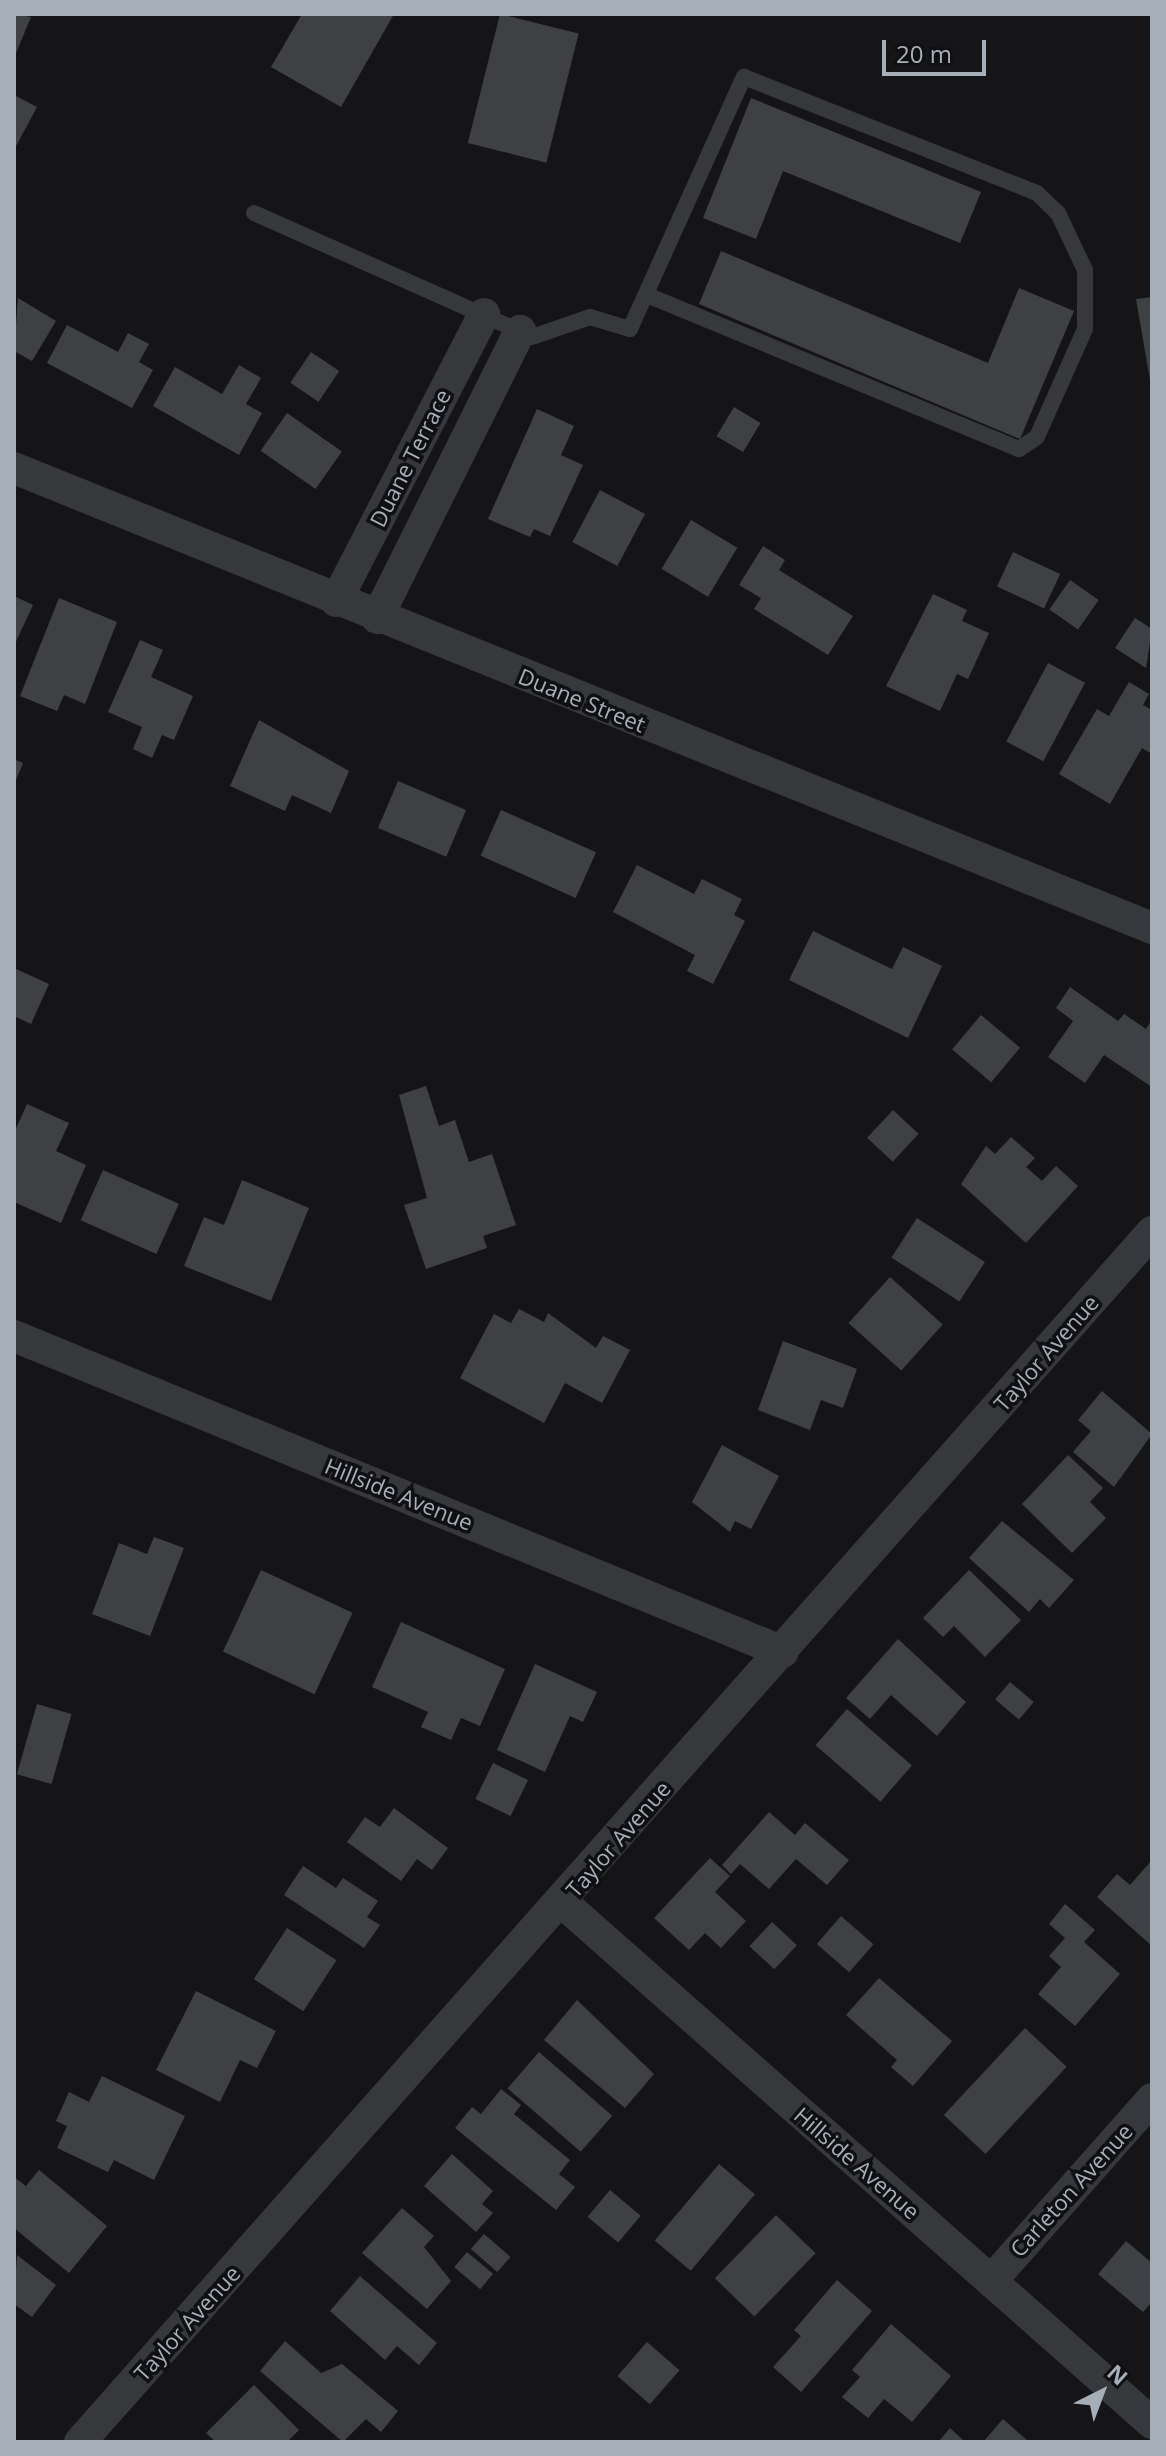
<!DOCTYPE html>
<style>
body{margin:0}
#map{position:relative;width:1166px;height:2456px;overflow:hidden;background:#151517;font-family:"Open Sans",sans-serif}
div>[style]{position:absolute}
.building>*{inset:0;background:#3f4044;transform-origin:0 0}
.lane>*{height:16px;margin:-8px;padding:0 8px;transform-origin:8px;border-radius:8px;background:#36383c}
.street>*{height:32px;margin:-16px;padding:0 16px;transform-origin:16px;border-radius:16px;background:#36383c}
span{translate:-50% -50%;white-space:nowrap;text-align:center;line-height:1.15;-webkit-text-stroke:7px #101012;paint-order:stroke}
.street-label{font-size:22px;color:#a6aeb8}
.frame{position:absolute;inset:0;border:16px solid #a6aeb8;pointer-events:none}
.north{position:absolute;left:1062px;top:2352px;width:80px;height:80px;-webkit-text-stroke:6px #101012;paint-order:stroke;rotate:42deg;font-size:22px;font-weight:700;line-height:32px;text-align:center;color:#a6aeb8}
.north::after{content:'';display:block;margin:auto;width:28px;height:36px;background:#a6aeb8;clip-path:polygon(50% 0,100% 100%,50% 72%,0 100%)}
.scale{position:absolute;left:882px;top:40px;width:104px;height:36px;box-sizing:border-box;border:4px solid #a6aeb8;border-top:0;padding-left:10px;font-size:24px;line-height:28px;white-space:nowrap;color:#a6aeb8;-webkit-text-stroke:6px #101012;paint-order:stroke}
</style>
<div id="map">
<div class="building">
<i style="clip-path:polygon(14px 14px,31px 17px,14px 58px)"></i>
<i style="clip-path:polygon(302px 14px,394px 14px,341px 107px,271px 67px)"></i>
<i style="left:500px;top:14px;width:81px;height:133px;rotate:14deg"></i>
<i style="clip-path:polygon(14px 95px,37px 107px,14px 150px)"></i>
<i style="clip-path:polygon(751px 98px,981px 192px,960px 243px,783px 171px,756px 239px,703px 218px)"></i>
<i style="clip-path:polygon(721px 251px,988px 363px,1019px 288px,1074px 311px,1020px 439px,699px 304px)"></i>
<i style="clip-path:polygon(1152px 297px,1152px 380px,1150px 380px,1136px 299px)"></i>
<i style="clip-path:polygon(18px 298px,56px 321px,32px 361px,14px 351px)"></i>
<i style="clip-path:polygon(67px 325px,118px 352px,128px 333px,149px 344px,139px 362px,153px 370px,132px 408px,47px 363px)"></i>
<i style="left:311px;top:352px;width:34px;height:37px;rotate:34deg"></i>
<i style="clip-path:polygon(239px 365px,261px 378px,246px 404px,262px 413px,239px 455px,153px 406px,175px 367px,222px 394px)"></i>
<i style="left:734px;top:407px;width:31px;height:34px;rotate:31deg"></i>
<i style="clip-path:polygon(537px 409px,574px 426px,561px 455px,583px 465px,550px 536px,534px 529px,530px 537px,488px 519px)"></i>
<i style="left:287px;top:413px;width:67px;height:46px;rotate:35deg"></i>
<i style="left:600px;top:490px;width:51px;height:59px;rotate:28deg"></i>
<i style="left:691px;top:520px;width:54px;height:57px;rotate:31deg"></i>
<i style="clip-path:polygon(763px 546px,785px 560px,779px 570px,853px 616px,828px 655px,754px 609px,761px 598px,739px 585px)"></i>
<i style="left:1013px;top:552px;width:52px;height:38px;rotate:25deg"></i>
<i style="left:1070px;top:580px;width:35px;height:36px;rotate:35deg"></i>
<i style="clip-path:polygon(933px 594px,967px 610px,962px 621px,989px 633px,968px 679px,957px 674px,940px 711px,886px 686px)"></i>
<i style="clip-path:polygon(14px 596px,33px 605px,14px 646px)"></i>
<i style="clip-path:polygon(59px 598px,117px 622px,85px 704px,64px 695px,57px 711px,20px 696px)"></i>
<i style="clip-path:polygon(1135px 618px,1152px 629px,1146px 668px,1115px 648px)"></i>
<i style="clip-path:polygon(140px 640px,163px 650px,151px 677px,193px 696px,174px 740px,162px 735px,152px 758px,133px 749px,142px 727px,108px 712px)"></i>
<i style="left:1048px;top:663px;width:42px;height:89px;rotate:28deg"></i>
<i style="clip-path:polygon(1129px 682px,1149px 694px,1143px 705px,1152px 710px,1152px 754px,1142px 748px,1110px 804px,1059px 774px,1097px 709px,1109px 716px)"></i>
<i style="clip-path:polygon(259px 720px,349px 771px,331px 813px,292px 795px,285px 811px,230px 786px)"></i>
<i style="clip-path:polygon(14px 759px,23px 763px,14px 785px)"></i>
<i style="left:398px;top:781px;width:74px;height:51px;rotate:23deg"></i>
<i style="left:501px;top:810px;width:104px;height:50px;rotate:24deg"></i>
<i style="clip-path:polygon(637px 865px,694px 894px,702px 879px,742px 899px,734px 915px,745px 921px,713px 984px,687px 971px,695px 955px,613px 912px)"></i>
<i style="clip-path:polygon(813px 931px,892px 969px,903px 947px,942px 966px,908px 1038px,789px 980px)"></i>
<i style="clip-path:polygon(14px 968px,49px 984px,31px 1024px,14px 1016px)"></i>
<i style="clip-path:polygon(1070px 987px,1118px 1021px,1124px 1014px,1146px 1029px,1152px 1019px,1152px 1087px,1104px 1055px,1085px 1083px,1048px 1057px,1073px 1021px,1056px 1008px)"></i>
<i style="left:981px;top:1015px;width:51px;height:45px;rotate:40deg"></i>
<i style="clip-path:polygon(426px 1086px,439px 1126px,455px 1120px,469px 1162px,492px 1154px,516px 1225px,483px 1236px,487px 1248px,426px 1269px,404px 1205px,427px 1198px,399px 1095px)"></i>
<i style="clip-path:polygon(27px 1104px,69px 1123px,56px 1151px,86px 1165px,61px 1223px,14px 1202px,14px 1133px)"></i>
<i style="left:893px;top:1110px;width:35px;height:38px;rotate:43deg"></i>
<i style="clip-path:polygon(1011px 1137px,1035px 1158px,1026px 1167px,1042px 1181px,1056px 1166px,1078px 1186px,1026px 1243px,961px 1184px,986px 1146px,995px 1154px)"></i>
<i style="left:103px;top:1170px;width:83px;height:55px;rotate:24deg"></i>
<i style="clip-path:polygon(242px 1180px,309px 1208px,271px 1301px,184px 1266px,204px 1217px,224px 1225px)"></i>
<i style="left:917px;top:1218px;width:81px;height:47px;rotate:33deg"></i>
<i style="left:890px;top:1277px;width:71px;height:62px;rotate:42deg"></i>
<i style="clip-path:polygon(519px 1309px,544px 1322px,548px 1313px,596px 1348px,603px 1336px,630px 1350px,602px 1403px,565px 1383px,544px 1423px,460px 1378px,494px 1314px,511px 1323px)"></i>
<i style="clip-path:polygon(783px 1341px,857px 1369px,843px 1408px,821px 1400px,810px 1430px,758px 1410px)"></i>
<i style="clip-path:polygon(1102px 1391px,1152px 1434px,1114px 1487px,1073px 1452px,1091px 1431px,1078px 1420px)"></i>
<i style="clip-path:polygon(722px 1445px,779px 1476px,751px 1529px,735px 1521px,730px 1532px,692px 1502px)"></i>
<i style="clip-path:polygon(1068px 1455px,1103px 1488px,1090px 1502px,1106px 1518px,1072px 1553px,1022px 1504px)"></i>
<i style="clip-path:polygon(1002px 1521px,1074px 1580px,1049px 1608px,1040px 1599px,1029px 1612px,969px 1558px)"></i>
<i style="clip-path:polygon(154px 1537px,184px 1548px,150px 1636px,92px 1614px,119px 1543px,147px 1554px)"></i>
<i style="left:261px;top:1570px;width:101px;height:90px;rotate:25deg"></i>
<i style="clip-path:polygon(969px 1570px,1021px 1620px,985px 1657px,954px 1626px,943px 1637px,923px 1618px)"></i>
<i style="clip-path:polygon(401px 1622px,505px 1669px,480px 1726px,461px 1718px,451px 1740px,421px 1727px,428px 1712px,372px 1687px)"></i>
<i style="clip-path:polygon(898px 1639px,966px 1702px,937px 1736px,891px 1695px,870px 1719px,846px 1698px)"></i>
<i style="clip-path:polygon(535px 1664px,597px 1692px,583px 1722px,570px 1716px,545px 1772px,497px 1750px)"></i>
<i style="left:1010px;top:1682px;width:31px;height:23px;rotate:40deg"></i>
<i style="left:37px;top:1704px;width:36px;height:73px;rotate:16deg"></i>
<i style="left:847px;top:1709px;width:86px;height:48px;rotate:41deg"></i>
<i style="left:493px;top:1763px;width:39px;height:40px;rotate:26deg"></i>
<i style="clip-path:polygon(394px 1808px,448px 1848px,432px 1870px,417px 1859px,401px 1881px,347px 1842px,365px 1817px,380px 1827px)"></i>
<i style="clip-path:polygon(769px 1812px,795px 1835px,805px 1823px,849px 1860px,827px 1885px,796px 1859px,769px 1889px,740px 1864px,731px 1874px,722px 1865px)"></i>
<i style="clip-path:polygon(710px 1858px,730px 1876px,715px 1892px,746px 1921px,721px 1948px,705px 1933px,689px 1950px,654px 1918px)"></i>
<i style="clip-path:polygon(1152px 1860px,1152px 1946px,1097px 1897px,1117px 1874px,1130px 1885px)"></i>
<i style="clip-path:polygon(303px 1866px,336px 1888px,343px 1878px,378px 1901px,367px 1917px,380px 1925px,364px 1948px,284px 1895px)"></i>
<i style="clip-path:polygon(1065px 1904px,1095px 1930px,1084px 1942px,1120px 1974px,1075px 2026px,1038px 1994px,1061px 1967px,1049px 1956px,1065px 1938px,1049px 1924px)"></i>
<i style="left:841px;top:1916px;width:43px;height:37px;rotate:41deg"></i>
<i style="left:772px;top:1922px;width:34px;height:33px;rotate:43deg"></i>
<i style="left:287px;top:1928px;width:59px;height:61px;rotate:33deg"></i>
<i style="clip-path:polygon(879px 1978px,952px 2041px,913px 2086px,891px 2067px,897px 2060px,846px 2015px)"></i>
<i style="clip-path:polygon(196px 1991px,276px 2031px,257px 2068px,240px 2060px,220px 2102px,156px 2070px)"></i>
<i style="clip-path:polygon(577px 2000px,654px 2074px,625px 2108px,544px 2040px)"></i>
<i style="left:1025px;top:2028px;width:57px;height:119px;rotate:43deg"></i>
<i style="left:539px;top:2052px;width:97px;height:48px;rotate:41deg"></i>
<i style="clip-path:polygon(102px 2076px,185px 2116px,154px 2180px,114px 2160px,108px 2172px,57px 2148px,67px 2126px,56px 2121px,69px 2092px,89px 2102px)"></i>
<i style="clip-path:polygon(501px 2089px,521px 2105px,514px 2114px,570px 2160px,559px 2174px,575px 2187px,556px 2210px,455px 2128px,472px 2107px,481px 2114px)"></i>
<i style="clip-path:polygon(452px 2154px,493px 2191px,482px 2204px,493px 2213px,476px 2232px,424px 2186px)"></i>
<i style="left:719px;top:2164px;width:47px;height:100px;rotate:40deg"></i>
<i style="clip-path:polygon(39px 2170px,107px 2226px,69px 2273px,14px 2228px,14px 2177px,26px 2186px)"></i>
<i style="left:610px;top:2190px;width:40px;height:35px;rotate:40deg"></i>
<i style="clip-path:polygon(402px 2208px,434px 2236px,424px 2247px,451px 2281px,427px 2309px,362px 2253px)"></i>
<i style="left:776px;top:2215px;width:55px;height:88px;rotate:44deg"></i>
<i style="left:484px;top:2234px;width:35px;height:20px;rotate:41deg"></i>
<i style="clip-path:polygon(1126px 2241px,1152px 2263px,1152px 2302px,1143px 2312px,1098px 2274px)"></i>
<i style="left:467px;top:2252px;width:34px;height:20px;rotate:40deg"></i>
<i style="clip-path:polygon(17px 2255px,56px 2285px,32px 2317px,14px 2304px)"></i>
<i style="clip-path:polygon(360px 2276px,437px 2343px,419px 2365px,397px 2346px,385px 2360px,330px 2311px)"></i>
<i style="clip-path:polygon(837px 2280px,872px 2311px,801px 2392px,773px 2367px,801px 2336px,794px 2330px)"></i>
<i style="clip-path:polygon(891px 2324px,951px 2376px,912px 2422px,884px 2399px,868px 2418px,842px 2397px,860px 2377px,852px 2370px)"></i>
<i style="clip-path:polygon(285px 2341px,321px 2373px,342px 2364px,398px 2411px,381px 2432px,366px 2419px,343px 2442px,260px 2371px)"></i>
<i style="left:647px;top:2342px;width:43px;height:45px;rotate:41deg"></i>
<i style="clip-path:polygon(254px 2385px,299px 2430px,287px 2442px,216px 2442px,206px 2433px)"></i>
<i style="clip-path:polygon(1003px 2419px,1029px 2442px,983px 2442px)"></i>
<i style="clip-path:polygon(950px 2428px,965px 2442px,938px 2442px)"></i>
</div>
<div class="lane">
<i style="left:254px;top:213px;width:304px;rotate:24deg"></i>
<i style="left:532px;top:337px;width:61px;rotate:-19deg"></i>
<i style="left:590px;top:317px;width:42px;rotate:16.7deg"></i>
<i style="left:630px;top:329px;width:277px;rotate:-65.7deg"></i>
<i style="left:744px;top:77px;width:315px;rotate:21.6deg"></i>
<i style="left:1037px;top:193px;width:29px;rotate:44deg"></i>
<i style="left:1058px;top:213px;width:63px;rotate:64.7deg"></i>
<i style="left:1085px;top:270px;width:59px;rotate:90deg"></i>
<i style="left:1085px;top:329px;width:118px;rotate:114deg"></i>
<i style="left:1037px;top:437px;width:22px;rotate:146deg"></i>
<i style="left:1019px;top:449px;width:403px;rotate:-157.5deg"></i>
</div>
<div class="street">
<i style="left:14px;top:468px;width:1227px;rotate:22.01deg"></i>
<i style="left:336px;top:601px;width:323px;rotate:-62.7deg"></i>
<i style="left:377px;top:618px;width:321px;rotate:-63.5deg"></i>
<i style="left:14px;top:1336px;width:831px;rotate:22.34deg"></i>
<i style="left:562px;top:1902px;width:787px;rotate:41.45deg"></i>
<i style="left:991px;top:2281px;width:243px;rotate:-48.5deg"></i>
<i style="left:80px;top:2442px;width:1617px;rotate:-48.46deg"></i>
</div>
<div class="street-label">
<span style="left:410px;top:458px;rotate:-63deg">Duane Terrace</span>
<span style="left:582px;top:700px;rotate:22deg">Duane Street</span>
<span style="left:1046px;top:1353px;rotate:-49deg">Taylor Avenue</span>
<span style="left:399px;top:1494px;rotate:22deg">Hillside Avenue</span>
<span style="left:618px;top:1839px;rotate:-49deg">Taylor Avenue</span>
<span style="left:857px;top:2163px;rotate:41deg">Hillside Avenue</span>
<span style="left:1071px;top:2190px;rotate:-48deg">Carleton Avenue</span>
<span style="left:187px;top:2323px;rotate:-48deg">Taylor Avenue</span>
</div>
<div class="frame"></div>
<div class="north">N</div>
<div class="scale">20 m</div>
</div>
